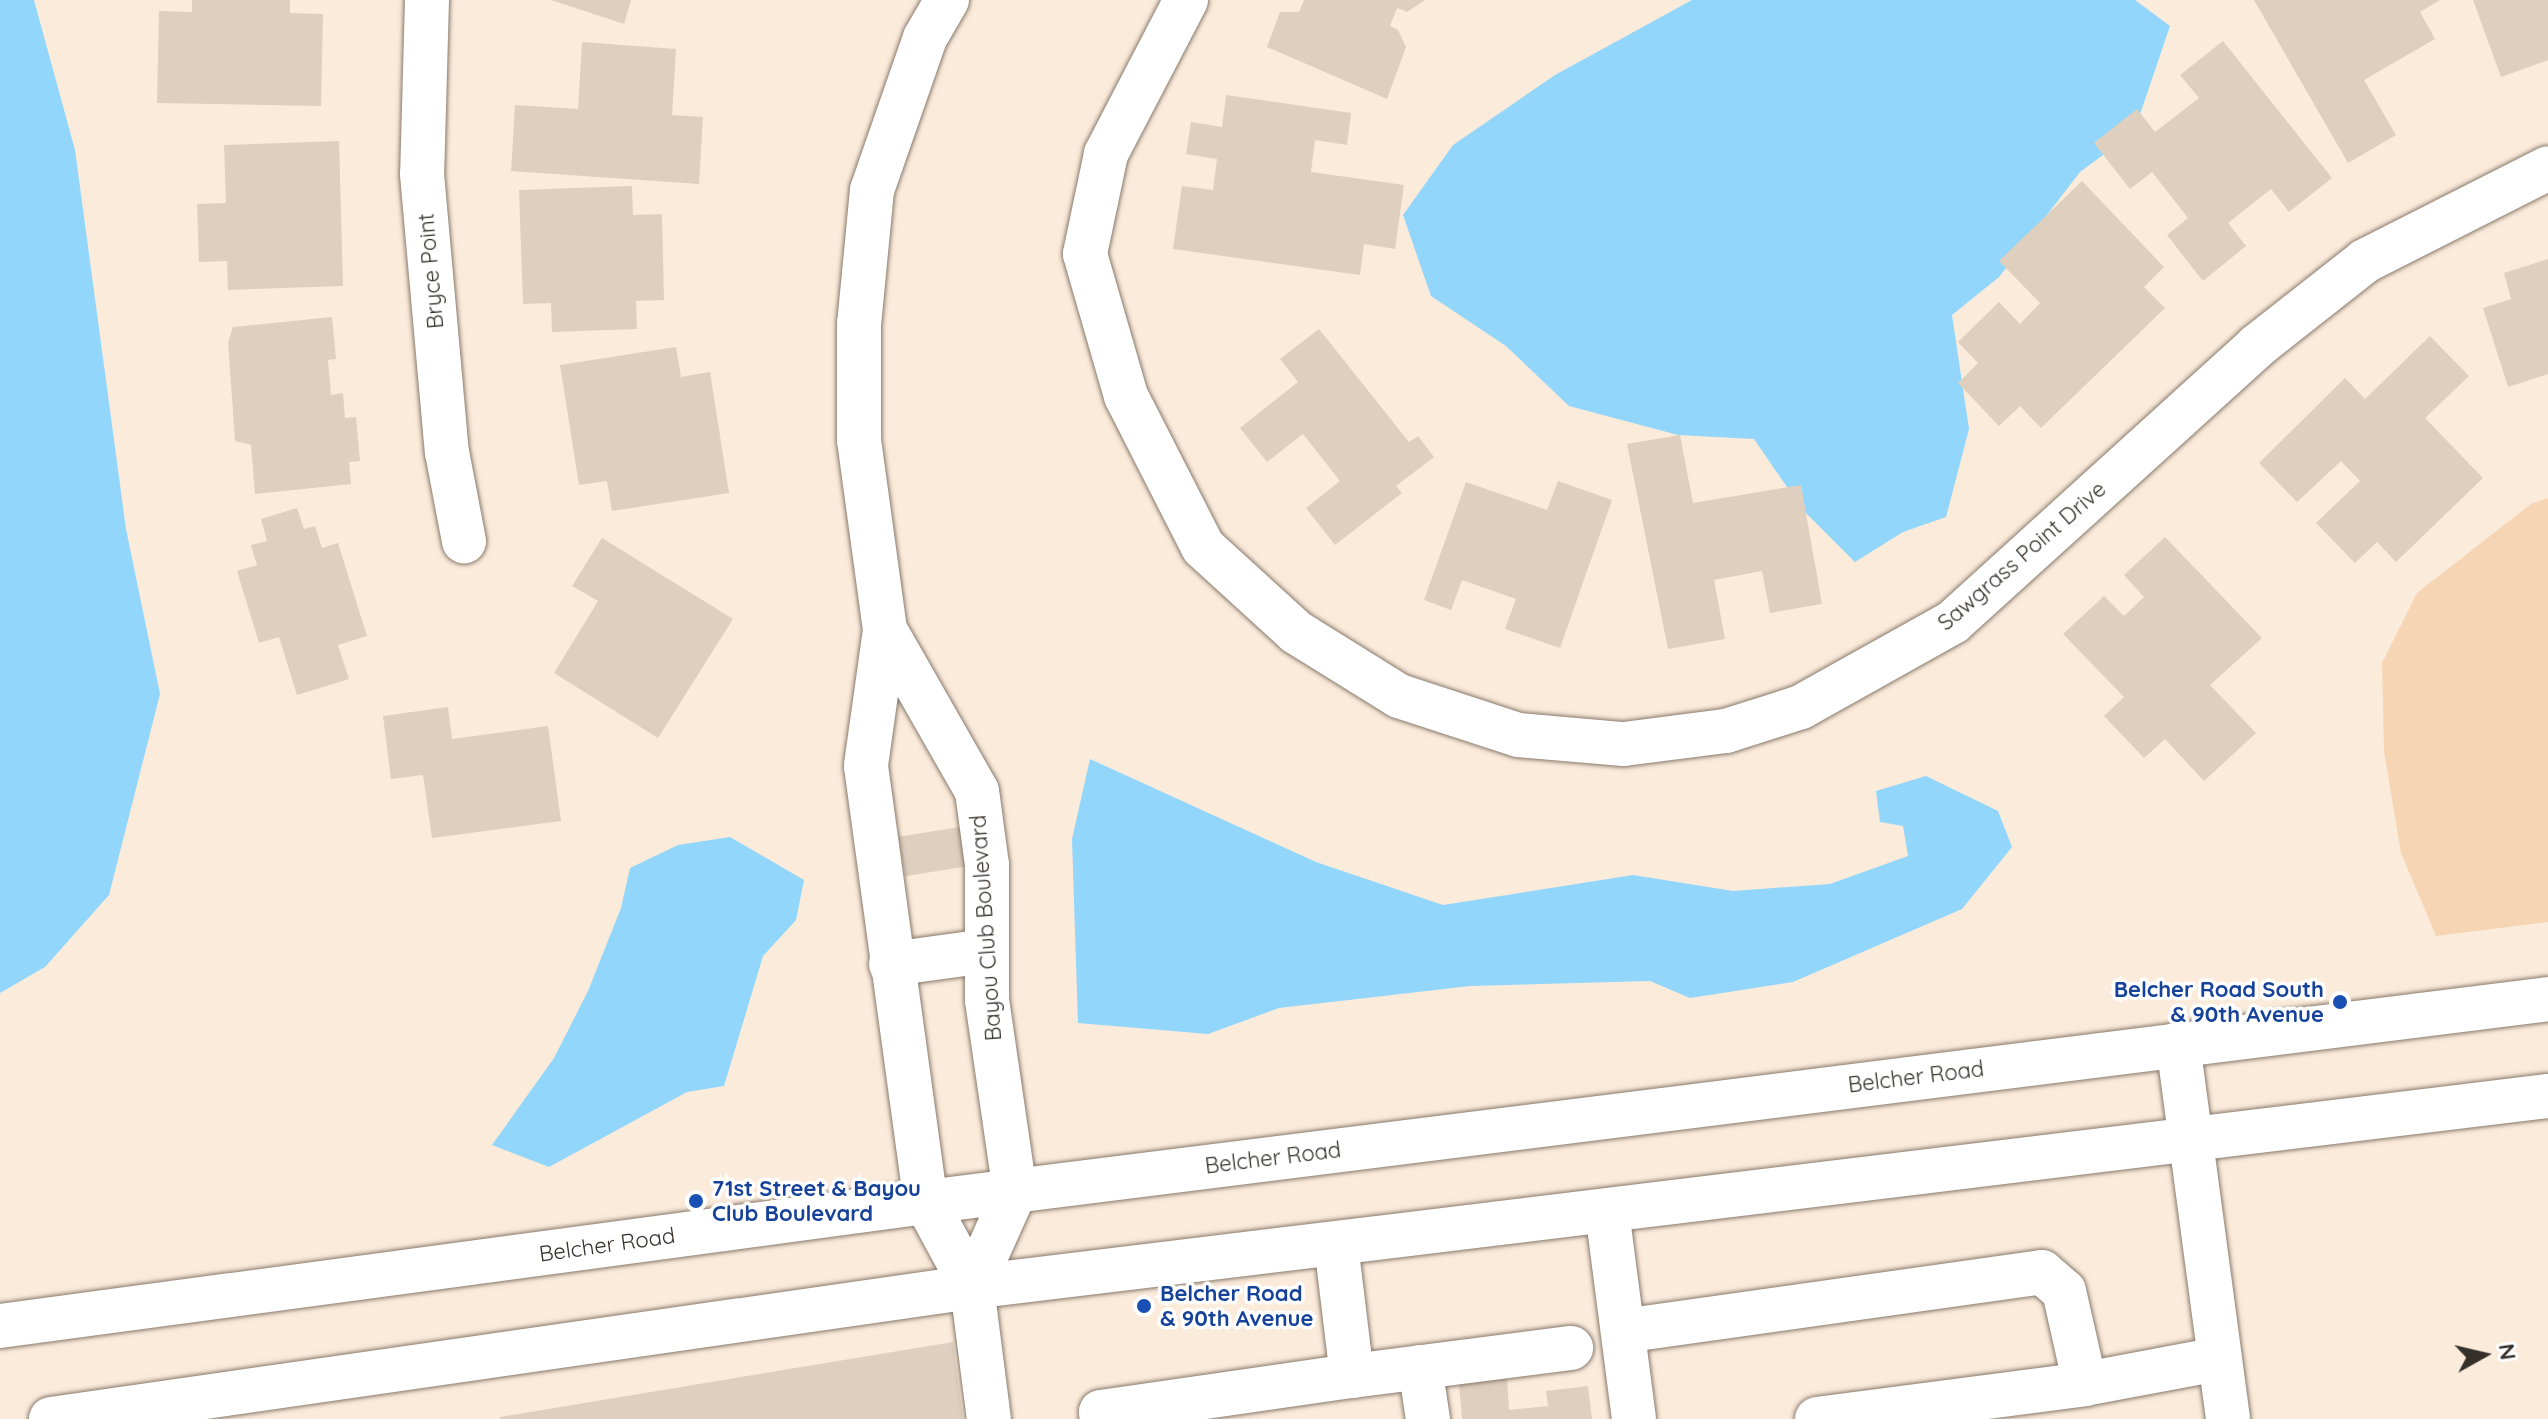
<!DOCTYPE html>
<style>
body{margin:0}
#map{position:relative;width:2548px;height:1419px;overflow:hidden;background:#fbebdb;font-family:Quicksand,sans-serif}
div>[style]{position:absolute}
.green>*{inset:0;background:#f6d5b4}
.water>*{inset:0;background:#92d6fb}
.building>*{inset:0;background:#decfbf;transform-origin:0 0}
.roads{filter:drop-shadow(0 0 2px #887a6c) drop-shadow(0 0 2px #887a6c)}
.minor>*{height:44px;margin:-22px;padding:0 22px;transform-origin:22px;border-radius:22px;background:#fff}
.major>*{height:44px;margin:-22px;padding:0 22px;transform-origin:22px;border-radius:22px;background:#fff}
.dots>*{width:22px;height:22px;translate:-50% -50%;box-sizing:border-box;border:4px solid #fff;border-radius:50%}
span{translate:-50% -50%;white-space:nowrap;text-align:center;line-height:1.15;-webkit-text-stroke:7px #fff;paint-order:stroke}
.street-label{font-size:22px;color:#352f29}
.transit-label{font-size:22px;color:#164399;font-weight:700}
.right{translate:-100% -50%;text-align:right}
.left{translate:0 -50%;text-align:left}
.north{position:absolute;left:2444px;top:1315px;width:80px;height:80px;-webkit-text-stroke:6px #fff;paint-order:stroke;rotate:82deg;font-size:22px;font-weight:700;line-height:32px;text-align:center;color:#352f29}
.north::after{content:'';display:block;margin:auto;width:28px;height:36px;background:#352f29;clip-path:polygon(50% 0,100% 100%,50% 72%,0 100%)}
</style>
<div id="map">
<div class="green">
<i style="clip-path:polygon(2548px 498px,2548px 922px,2436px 936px,2401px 853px,2384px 751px,2382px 663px,2417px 593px,2531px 504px)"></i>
</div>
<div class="water">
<i style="clip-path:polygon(0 0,34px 0,75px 150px,126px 529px,160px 694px,109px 895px,45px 967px,0 993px)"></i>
<i style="clip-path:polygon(1692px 0,2135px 0,2170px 26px,2134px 132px,2080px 172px,1999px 277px,1952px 315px,1969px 429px,1946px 517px,1903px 532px,1855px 562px,1802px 509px,1754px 439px,1678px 435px,1569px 406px,1506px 346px,1431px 296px,1403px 215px,1453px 145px,1555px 75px)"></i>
<i style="clip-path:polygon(1090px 759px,1316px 862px,1443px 905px,1633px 875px,1733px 891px,1830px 884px,1908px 856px,1903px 826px,1880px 822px,1876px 791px,1926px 776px,1998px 811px,2012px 847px,1962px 909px,1793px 982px,1690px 998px,1650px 981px,1470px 986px,1279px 1008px,1208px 1034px,1078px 1023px,1072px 839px)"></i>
<i style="clip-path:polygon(730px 837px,804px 880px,796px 920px,763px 956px,724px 1086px,687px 1092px,549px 1167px,492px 1145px,554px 1058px,588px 991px,621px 908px,630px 868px,678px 845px)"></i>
</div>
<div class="building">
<i style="clip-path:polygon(192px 0,290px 0,290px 13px,323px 14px,321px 106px,157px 103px,159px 11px,192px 12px)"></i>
<i style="clip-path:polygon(551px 0,631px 0,624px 24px)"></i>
<i style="clip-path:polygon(1304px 0,1425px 0,1407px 12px,1397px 8px,1390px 26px,1398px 30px,1406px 47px,1387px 99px,1267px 47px,1280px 12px,1299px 12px)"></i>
<i style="clip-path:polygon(2254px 0,2440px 0,2420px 12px,2435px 39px,2364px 80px,2396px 135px,2348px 163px)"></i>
<i style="clip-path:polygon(2473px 0,2548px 0,2548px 60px,2501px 77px)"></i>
<i style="clip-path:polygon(2223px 41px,2332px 178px,2289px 212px,2271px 189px,2228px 223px,2246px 246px,2203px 281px,2167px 235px,2188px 218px,2152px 172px,2130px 189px,2094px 143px,2137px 109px,2155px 132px,2199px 98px,2180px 75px)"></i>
<i style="clip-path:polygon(582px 42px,676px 49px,672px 115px,703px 117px,699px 184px,511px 171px,515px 105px,578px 109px)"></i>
<i style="clip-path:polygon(1226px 95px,1351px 113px,1347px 145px,1315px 140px,1311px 172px,1404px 185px,1395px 249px,1364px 244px,1360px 275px,1173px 249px,1182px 186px,1213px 190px,1217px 159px,1186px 154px,1191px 122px,1222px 127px)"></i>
<i style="clip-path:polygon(339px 141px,343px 286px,228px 290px,227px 261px,199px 262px,197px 204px,226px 203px,224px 145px)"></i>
<i style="clip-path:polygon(2082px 181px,2164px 267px,2144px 287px,2165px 308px,2041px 428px,2020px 406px,1999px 426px,1958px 383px,1978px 363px,1958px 342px,1999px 302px,2020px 324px,2040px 303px,1999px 261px)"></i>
<i style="clip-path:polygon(632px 186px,633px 215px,662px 214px,664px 300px,636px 301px,637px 329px,552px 332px,551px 303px,523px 304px,519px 190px)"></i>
<i style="clip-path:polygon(2548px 259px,2548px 374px,2508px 387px,2483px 308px,2511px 299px,2504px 273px)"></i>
<i style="clip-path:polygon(332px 317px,336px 359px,328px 360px,331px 395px,343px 393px,345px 418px,356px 417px,360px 461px,349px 462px,351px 484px,255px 494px,251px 445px,235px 441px,228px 342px,233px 327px)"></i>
<i style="clip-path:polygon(1319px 329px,1409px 442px,1418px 436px,1434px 457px,1396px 486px,1402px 493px,1335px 545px,1306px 508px,1340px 481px,1303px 434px,1267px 462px,1240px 428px,1298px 382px,1280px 359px)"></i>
<i style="clip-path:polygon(2430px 336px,2469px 376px,2425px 418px,2483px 478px,2396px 562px,2377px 542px,2355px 563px,2316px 523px,2360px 481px,2341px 461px,2297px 502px,2259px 463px,2345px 378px,2365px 399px)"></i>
<i style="clip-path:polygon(676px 347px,681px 377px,710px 372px,729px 493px,612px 511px,607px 481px,579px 485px,560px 365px)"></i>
<i style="clip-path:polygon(1680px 435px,1693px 503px,1801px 485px,1822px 604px,1770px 613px,1762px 571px,1714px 580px,1725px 639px,1668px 649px,1627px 444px)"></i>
<i style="clip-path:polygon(1558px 481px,1612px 500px,1560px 648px,1505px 629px,1516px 599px,1462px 580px,1451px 610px,1424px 600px,1466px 482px,1547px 510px)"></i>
<i style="clip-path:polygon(297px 508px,304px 529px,315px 526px,322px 548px,338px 543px,367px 636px,338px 645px,349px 679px,297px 695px,279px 637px,259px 643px,237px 571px,257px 565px,251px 545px,267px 541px,261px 519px)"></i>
<i style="clip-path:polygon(2165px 537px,2262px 638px,2210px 685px,2256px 733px,2204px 781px,2165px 739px,2144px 758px,2104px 716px,2124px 697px,2063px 634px,2104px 596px,2124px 616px,2144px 597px,2124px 575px)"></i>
<i style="clip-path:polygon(602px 538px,733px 619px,658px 738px,554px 673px,598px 601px,572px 586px)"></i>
<i style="clip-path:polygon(448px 707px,452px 739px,548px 726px,561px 821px,432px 838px,423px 775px,391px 779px,383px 716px)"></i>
<i style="left:966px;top:826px;width:40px;height:68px;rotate:81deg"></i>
<i style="clip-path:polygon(953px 1342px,963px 1419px,500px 1419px,500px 1417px)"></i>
<i style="clip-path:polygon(1507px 1378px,1509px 1410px,1548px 1406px,1546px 1391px,1588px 1386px,1592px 1419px,1462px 1419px,1459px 1383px)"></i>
</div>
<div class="roads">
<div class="minor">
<i style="left:427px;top:0;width:174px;rotate:91.6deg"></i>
<i style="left:422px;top:174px;width:279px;rotate:84.9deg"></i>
<i style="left:447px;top:452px;width:91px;rotate:79.2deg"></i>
<i style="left:947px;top:0;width:44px;rotate:120.1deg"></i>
<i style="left:925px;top:38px;width:161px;rotate:109.2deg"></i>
<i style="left:872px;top:190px;width:135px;rotate:95.5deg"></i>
<i style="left:859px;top:324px;width:116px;rotate:90deg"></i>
<i style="left:859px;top:440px;width:192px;rotate:82.2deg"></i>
<i style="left:885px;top:630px;width:137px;rotate:98deg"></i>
<i style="left:866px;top:766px;width:440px;rotate:82.2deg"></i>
<i style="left:926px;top:1202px;width:97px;rotate:61.6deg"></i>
<i style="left:972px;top:1287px;width:133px;rotate:82.7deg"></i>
<i style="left:1186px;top:0;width:174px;rotate:117.5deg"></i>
<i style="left:1106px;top:154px;width:102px;rotate:101.9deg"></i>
<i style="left:1085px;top:254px;width:148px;rotate:73.9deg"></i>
<i style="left:1126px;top:396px;width:169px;rotate:63deg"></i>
<i style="left:1203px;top:547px;width:126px;rotate:42.4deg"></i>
<i style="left:1296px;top:632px;width:121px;rotate:31.9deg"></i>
<i style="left:1399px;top:696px;width:125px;rotate:18.1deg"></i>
<i style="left:1518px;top:735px;width:106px;rotate:4.9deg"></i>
<i style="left:1624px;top:744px;width:103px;rotate:-7.3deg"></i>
<i style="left:1726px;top:731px;width:79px;rotate:-17.7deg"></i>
<i style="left:1801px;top:707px;width:174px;rotate:-29.2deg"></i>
<i style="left:1953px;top:622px;width:411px;rotate:-42.2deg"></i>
<i style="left:2257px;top:346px;width:137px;rotate:-38.2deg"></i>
<i style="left:2365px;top:261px;width:205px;rotate:-26.9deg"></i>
<i style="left:885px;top:630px;width:185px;rotate:60.3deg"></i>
<i style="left:977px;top:791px;width:75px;rotate:82.3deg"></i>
<i style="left:987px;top:865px;width:135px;rotate:90deg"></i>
<i style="left:987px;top:1000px;width:193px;rotate:81.7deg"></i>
<i style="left:1015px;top:1191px;width:105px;rotate:114.1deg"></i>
<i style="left:891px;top:964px;width:96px;rotate:-7.8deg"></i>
<i style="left:2178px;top:1044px;width:378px;rotate:82.4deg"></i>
<i style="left:1607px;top:1211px;width:210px;rotate:82.6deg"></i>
<i style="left:1336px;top:1244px;width:133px;rotate:83.1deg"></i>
<i style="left:1352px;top:1376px;width:221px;rotate:-7.3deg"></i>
<i style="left:1623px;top:1331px;width:423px;rotate:-8deg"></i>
<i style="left:2042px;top:1272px;width:29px;rotate:41deg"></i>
<i style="left:2064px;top:1291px;width:95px;rotate:77.3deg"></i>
<i style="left:2085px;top:1384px;width:136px;rotate:-10.6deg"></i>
<i style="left:1420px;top:1367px;width:53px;rotate:81.3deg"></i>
<i style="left:1102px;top:1419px;width:7px;rotate:-98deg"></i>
<i style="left:1101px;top:1412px;width:254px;rotate:-8.2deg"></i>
<i style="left:1817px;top:1419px;width:270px;rotate:-7.4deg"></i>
</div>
<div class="major">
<i style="left:0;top:1326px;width:934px;rotate:-7.63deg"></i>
<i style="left:926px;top:1202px;width:1635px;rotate:-7.13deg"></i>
<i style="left:51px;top:1419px;width:930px;rotate:-8.16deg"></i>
<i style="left:972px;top:1287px;width:1588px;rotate:-6.91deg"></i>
</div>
</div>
<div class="dots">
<i style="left:2340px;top:1002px;background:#1a4fb4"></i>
<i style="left:696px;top:1201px;background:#1a4fb4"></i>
<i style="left:1144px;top:1306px;background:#1a4fb4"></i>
</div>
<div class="street-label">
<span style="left:431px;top:271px;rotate:-95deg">Bryce Point</span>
<span style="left:2022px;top:556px;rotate:-41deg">Sawgrass Point Drive</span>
<span style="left:986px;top:928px;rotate:-94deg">Bayou Club Boulevard</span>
<span style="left:1916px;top:1077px;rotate:-7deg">Belcher Road</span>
<span style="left:1273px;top:1158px;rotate:-7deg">Belcher Road</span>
<span style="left:607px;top:1245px;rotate:-8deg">Belcher Road</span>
</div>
<div class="transit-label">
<span class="right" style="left:2324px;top:1002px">Belcher Road South<br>&amp; 90th Avenue</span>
<span class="left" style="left:712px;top:1201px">71st Street &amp; Bayou<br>Club Boulevard</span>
<span class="left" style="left:1160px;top:1306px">Belcher Road<br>&amp; 90th Avenue</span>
</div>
<div class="north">N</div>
</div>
